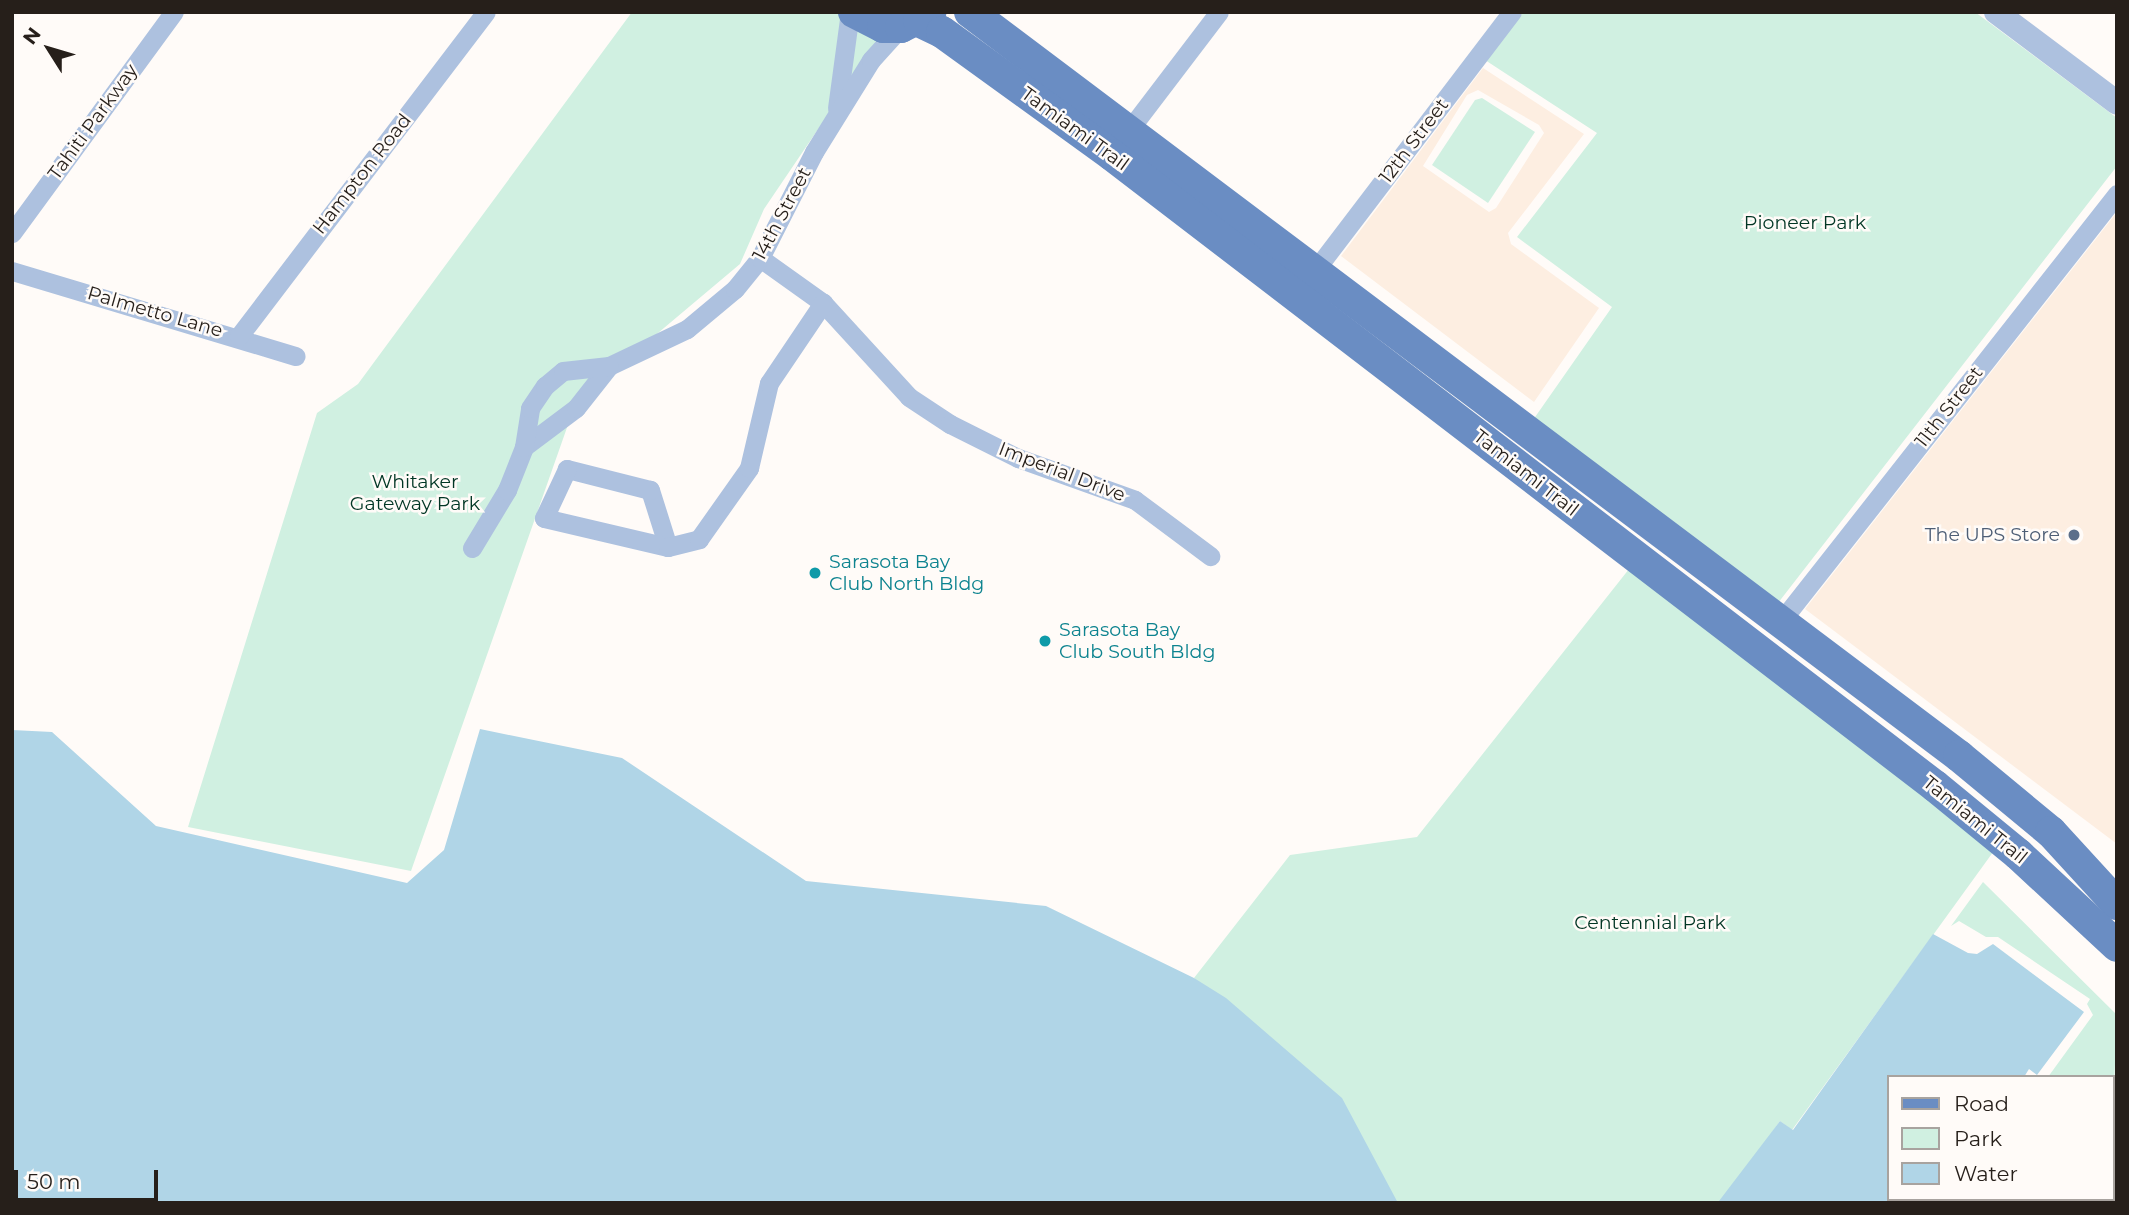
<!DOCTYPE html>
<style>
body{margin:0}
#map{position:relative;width:2129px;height:1215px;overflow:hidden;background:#fffbf8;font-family:Montserrat,sans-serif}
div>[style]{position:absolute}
.built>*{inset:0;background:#fdeee1}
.green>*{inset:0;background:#d0f0e1}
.water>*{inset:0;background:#b0d5e7}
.minor>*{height:19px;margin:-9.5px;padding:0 9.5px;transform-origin:9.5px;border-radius:9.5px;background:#adc1df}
.tertiary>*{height:24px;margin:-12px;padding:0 12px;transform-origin:12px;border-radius:12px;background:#adc1df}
.primary>*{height:32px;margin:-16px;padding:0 16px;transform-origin:16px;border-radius:16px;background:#6a8dc3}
.dots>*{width:19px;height:19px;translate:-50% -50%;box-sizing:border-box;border:4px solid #fffbf8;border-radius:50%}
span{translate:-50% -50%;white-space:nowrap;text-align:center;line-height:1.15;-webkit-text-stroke:5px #fffbf8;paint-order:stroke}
.street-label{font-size:19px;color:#261f1a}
.park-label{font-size:19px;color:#013624}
.service-label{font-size:19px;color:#4e5e75}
.right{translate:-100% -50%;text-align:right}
.culture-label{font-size:19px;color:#0d838f}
.left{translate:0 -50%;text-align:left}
.frame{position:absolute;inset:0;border:14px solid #261f1a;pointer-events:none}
.legend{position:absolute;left:1887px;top:1075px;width:228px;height:126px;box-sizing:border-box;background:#fffbf8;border:2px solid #a8a39f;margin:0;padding:9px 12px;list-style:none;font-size:21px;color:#261f1a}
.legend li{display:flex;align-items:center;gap:14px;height:35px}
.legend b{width:35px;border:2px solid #a8a39f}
.north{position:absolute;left:14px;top:14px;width:70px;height:70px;-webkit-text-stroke:5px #fffbf8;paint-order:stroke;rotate:307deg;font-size:19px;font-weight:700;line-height:28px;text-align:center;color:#261f1a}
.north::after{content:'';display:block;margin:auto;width:24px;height:32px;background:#261f1a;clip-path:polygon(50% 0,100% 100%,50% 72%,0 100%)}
.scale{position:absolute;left:14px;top:1170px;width:144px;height:32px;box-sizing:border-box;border:4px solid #261f1a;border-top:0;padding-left:9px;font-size:21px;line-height:24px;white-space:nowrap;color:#261f1a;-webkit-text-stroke:5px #fffbf8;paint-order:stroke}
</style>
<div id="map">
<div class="built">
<i style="clip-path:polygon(evenodd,1483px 68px,1584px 134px,1508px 233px,1511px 244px,1599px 308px,1534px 402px,1341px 256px,1483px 68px,1478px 90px,1539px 125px,1544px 133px,1496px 208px,1489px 212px,1423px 166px,1467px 95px,1478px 90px)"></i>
<i style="clip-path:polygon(2117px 212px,2117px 844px,1805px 609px)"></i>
</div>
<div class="green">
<i style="clip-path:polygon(632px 12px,888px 12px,894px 17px,764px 209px,740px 264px,576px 402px,411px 871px,188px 827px,317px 413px,358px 384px)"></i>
<i style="clip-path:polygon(1523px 12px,1975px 12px,2117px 118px,2117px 166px,1778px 603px,1533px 420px,1612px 307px,1517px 237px,1597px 133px,1485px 60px)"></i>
<i style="clip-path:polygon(1482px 98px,1535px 132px,1488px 203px,1432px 165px,1475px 100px)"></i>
<i style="clip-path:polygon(1633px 564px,1996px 848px,1792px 1130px,1780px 1121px,1722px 1203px,1392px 1203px,1194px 978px,1290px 855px,1417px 837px)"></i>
<i style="clip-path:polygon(1983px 882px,2117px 1015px,2113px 1114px,2113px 1077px,2048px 1077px,2093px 1015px,2087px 1004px,2090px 999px,1998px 937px,1986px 937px,1959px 921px,1951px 926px)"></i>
</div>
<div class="water">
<i style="clip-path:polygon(480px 729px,622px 758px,806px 881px,1046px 906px,1194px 978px,1226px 998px,1342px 1098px,1398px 1203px,12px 1203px,12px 730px,52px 732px,156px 826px,407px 883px,444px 850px)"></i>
<i style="clip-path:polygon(1933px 934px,1968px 953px,1977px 954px,1993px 944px,2084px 1012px,2037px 1075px,2029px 1069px,2024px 1077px,1889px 1077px,1889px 1199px,1950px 1199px,1947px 1203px,1719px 1201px,1780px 1121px,1793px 1130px)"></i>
</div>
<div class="minor">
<i style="left:837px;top:108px;width:97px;rotate:-82.3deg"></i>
<i style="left:1129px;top:130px;width:148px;rotate:-52.7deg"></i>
<i style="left:12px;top:233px;width:274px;rotate:-53.8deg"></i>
<i style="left:760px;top:258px;width:77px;rotate:35.5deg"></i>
<i style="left:823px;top:303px;width:127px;rotate:47.5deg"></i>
<i style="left:909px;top:397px;width:49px;rotate:33.4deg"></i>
<i style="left:950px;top:424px;width:76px;rotate:26.6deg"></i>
<i style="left:1018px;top:458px;width:124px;rotate:19.7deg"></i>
<i style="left:1135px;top:500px;width:94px;rotate:36.7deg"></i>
<i style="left:1316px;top:269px;width:323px;rotate:-52.7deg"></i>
<i style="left:12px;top:271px;width:296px;rotate:16.7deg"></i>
<i style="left:239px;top:336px;width:407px;rotate:-52.7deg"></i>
<i style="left:524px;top:447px;width:65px;rotate:-36.9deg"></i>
<i style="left:576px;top:408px;width:53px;rotate:-51.8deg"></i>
<i style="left:609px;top:366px;width:86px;rotate:-25.4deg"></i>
<i style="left:687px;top:329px;width:62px;rotate:-39.8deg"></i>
<i style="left:735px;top:289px;width:40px;rotate:-51deg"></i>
<i style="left:760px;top:258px;width:119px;rotate:-63deg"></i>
<i style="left:814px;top:152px;width:108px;rotate:-58.2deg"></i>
<i style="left:871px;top:60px;width:45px;rotate:-47.7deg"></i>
<i style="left:668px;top:547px;width:60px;rotate:-107.5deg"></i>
<i style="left:650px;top:490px;width:86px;rotate:-165.8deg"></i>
<i style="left:567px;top:469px;width:54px;rotate:115.1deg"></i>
<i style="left:544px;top:518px;width:127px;rotate:13.2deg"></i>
<i style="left:668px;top:547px;width:32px;rotate:-14deg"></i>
<i style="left:699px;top:539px;width:87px;rotate:-54.8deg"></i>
<i style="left:749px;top:468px;width:87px;rotate:-76.8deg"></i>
<i style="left:769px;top:383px;width:97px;rotate:-56deg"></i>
<i style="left:472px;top:548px;width:68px;rotate:-58.9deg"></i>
<i style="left:507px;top:490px;width:46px;rotate:-68.4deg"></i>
<i style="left:524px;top:447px;width:39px;rotate:-81deg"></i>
<i style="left:530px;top:408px;width:27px;rotate:-56deg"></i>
<i style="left:545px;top:386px;width:23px;rotate:-40deg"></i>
<i style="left:563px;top:371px;width:46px;rotate:-6.2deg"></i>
<i style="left:1782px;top:620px;width:542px;rotate:-51.82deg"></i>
<i style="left:2113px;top:1136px;width:6px;rotate:-51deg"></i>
<i style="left:2113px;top:1185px;width:6px;rotate:-45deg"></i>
<i style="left:2066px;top:1203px;width:4px;rotate:-63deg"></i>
<i style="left:2100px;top:1203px;width:5px;rotate:-53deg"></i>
</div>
<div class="tertiary">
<i style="left:1996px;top:12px;width:151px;rotate:36.9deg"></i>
</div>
<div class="primary">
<i style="left:854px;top:12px;width:33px;rotate:27deg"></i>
<i style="left:883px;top:27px;width:18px"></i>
<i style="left:901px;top:27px;width:33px;rotate:-27deg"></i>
<i style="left:970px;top:12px;width:1238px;rotate:36.95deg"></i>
<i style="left:1959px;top:756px;width:119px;rotate:39.6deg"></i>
<i style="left:2051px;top:832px;width:98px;rotate:47.5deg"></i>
<i style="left:919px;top:21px;width:25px;rotate:26deg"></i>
<i style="left:942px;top:32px;width:210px;rotate:35.9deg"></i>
<i style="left:1112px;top:155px;width:1037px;rotate:37.48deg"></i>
<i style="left:1935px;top:786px;width:107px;rotate:39.3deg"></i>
<i style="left:2018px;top:854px;width:135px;rotate:42.9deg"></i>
</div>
<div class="dots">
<i style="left:2074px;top:535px;background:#5c6f8a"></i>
<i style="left:815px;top:573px;background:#0f9aa8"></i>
<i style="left:1045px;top:641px;background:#0f9aa8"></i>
</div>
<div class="street-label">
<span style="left:93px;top:122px;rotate:-54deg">Tahiti Parkway</span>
<span style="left:1075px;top:129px;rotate:36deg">Tamiami Trail</span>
<span style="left:1414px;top:141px;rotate:-53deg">12th Street</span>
<span style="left:362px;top:174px;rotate:-52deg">Hampton Road</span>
<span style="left:782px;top:214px;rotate:-62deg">14th Street</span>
<span style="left:155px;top:312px;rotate:16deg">Palmetto Lane</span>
<span style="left:1949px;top:407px;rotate:-52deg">11th Street</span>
<span style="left:1062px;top:472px;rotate:21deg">Imperial Drive</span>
<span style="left:1526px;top:473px;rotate:38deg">Tamiami Trail</span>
<span style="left:1975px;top:820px;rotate:39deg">Tamiami Trail</span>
</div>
<div class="park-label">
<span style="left:1805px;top:223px">Pioneer Park</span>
<span style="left:415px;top:493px">Whitaker<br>Gateway Park</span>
<span style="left:1650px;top:923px">Centennial Park</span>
</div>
<div class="service-label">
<span class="right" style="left:2060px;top:535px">The UPS Store</span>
</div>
<div class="culture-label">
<span class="left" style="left:829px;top:573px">Sarasota Bay<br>Club North Bldg</span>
<span class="left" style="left:1059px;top:641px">Sarasota Bay<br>Club South Bldg</span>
</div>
<div class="frame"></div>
<ul class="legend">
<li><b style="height:9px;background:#6a8dc3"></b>Road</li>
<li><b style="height:19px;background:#d0f0e1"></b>Park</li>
<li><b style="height:19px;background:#b0d5e7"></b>Water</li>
</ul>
<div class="north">N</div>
<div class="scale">50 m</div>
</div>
